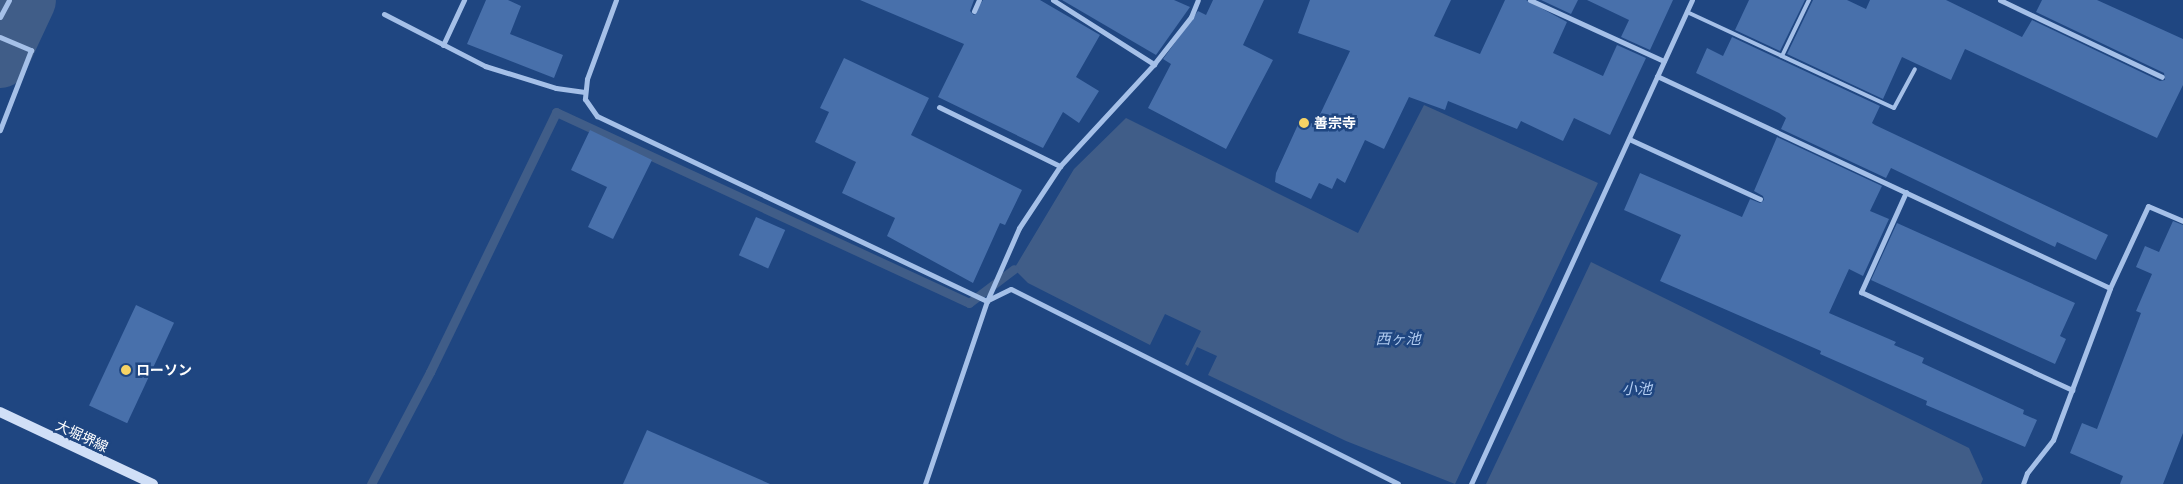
<!DOCTYPE html>
<meta charset="utf-8">
<style>
body{margin:0}
#map{position:relative;width:2183px;height:484px;overflow:hidden;background:#1f4681;font-family:Montserrat,"Noto Sans JP",sans-serif}
div>[style]{position:absolute}
.water>*{inset:0;background:#405d88}
.stream>*{height:9px;margin:-4.5px;padding:0 4.5px;transform-origin:4.5px;border-radius:4.5px;background:#405d88}
.river>*{height:55px;margin:-27.5px;padding:0 27.5px;transform-origin:27.5px;border-radius:27.5px;background:#405d88}
.building>*{inset:0;background:#4870ab;transform-origin:0 0}
.lane>*{height:4px;margin:-2px;padding:0 2px;transform-origin:2px;border-radius:2px;background:#a5c0e8}
.street>*{height:5px;margin:-2.5px;padding:0 2.5px;transform-origin:2.5px;border-radius:2.5px;background:#a5c0e8}
.secondary>*{height:10px;margin:-5px;padding:0 5px;transform-origin:5px;border-radius:5px;background:#d0dff7}
.dots>*{width:14px;height:14px;translate:-50% -50%;box-sizing:border-box;border:2px solid #1f4681;border-radius:50%}
span{translate:-50% -50%;white-space:nowrap;text-align:center;line-height:1.15;-webkit-text-stroke:5px #1f4681;paint-order:stroke}
.poi-label{font-size:14px;color:#fff;font-weight:700}
.left{translate:0 -50%;text-align:left}
.street-label{font-size:14px;color:#fff}
.water-label{font-size:15px;color:#b0cbf0;font-style:italic}
</style>
<div id="map">
<div class="water">
<i style="clip-path:polygon(1424px 105px,1598px 183px,1455px 484px,1346px 441px,1208px 375px,1217px 356px,1197px 347px,1188px 366px,1185px 364px,1201px 331px,1165px 314px,1150px 345px,1028px 283px,1014px 269px,1074px 169px,1126px 118px,1358px 233px)"></i>
<i style="clip-path:polygon(1591px 262px,1969px 448px,1983px 479px,1981px 484px,1486px 484px)"></i>
</div>
<div class="stream">
<i style="left:371px;top:484px;width:127px;rotate:-62.2deg"></i>
<i style="left:430px;top:372px;width:289px;rotate:-64.1deg"></i>
<i style="left:556px;top:112px;width:455px;rotate:24.8deg"></i>
<i style="left:969px;top:303px;width:56px;rotate:-37.1deg"></i>
</div>
<div class="river">
<i style="left:0;top:60px;width:66px;rotate:-65deg"></i>
</div>
<div class="building">
<i style="clip-path:polygon(486px 0,508px 0,521px 6px,510px 34px,563px 55px,554px 78px,467px 44px)"></i>
<i style="clip-path:polygon(860px 0,974px 0,970px 11px,974px 15px,983px 0,1040px 0,1100px 35px,1076px 77px,1099px 91px,1079px 123px,1063px 112px,1043px 148px,938px 97px,964px 44px)"></i>
<i style="clip-path:polygon(1062px 0,1174px 0,1190px 7px,1156px 55px)"></i>
<i style="clip-path:polygon(1213px 0,1264px 0,1243px 45px,1273px 60px,1226px 149px,1148px 108px,1171px 64px,1163px 59px,1198px 11px,1206px 15px)"></i>
<i style="clip-path:polygon(1310px 0,1451px 0,1434px 36px,1480px 54px,1505px 0,1526px 0,1567px 22px,1553px 53px,1603px 76px,1617px 45px,1646px 58px,1610px 135px,1574px 118px,1563px 141px,1521px 121px,1517px 129px,1448px 101px,1445px 110px,1409px 97px,1384px 149px,1365px 140px,1345px 183px,1337px 178px,1332px 189px,1319px 183px,1311px 199px,1275px 182px,1276px 173px,1301px 118px,1315px 125px,1350px 51px,1298px 33px)"></i>
<i style="clip-path:polygon(1541px 0,1578px 0,1571px 14px)"></i>
<i style="clip-path:polygon(1587px 0,1673px 0,1650px 50px,1621px 37px,1629px 20px)"></i>
<i style="clip-path:polygon(1749px 0,1805px 0,1780px 51px,1735px 30px)"></i>
<i style="clip-path:polygon(1813px 0,1847px 0,1866px 9px,1870px 0,1946px 0,2022px 37px,2032px 20px,2160px 81px,2165px 80px,2164px 73px,2036px 12px,2042px 0,2097px 0,2183px 39px,2183px 85px,2157px 138px,1965px 49px,1951px 80px,1902px 57px,1883px 99px,1787px 54px)"></i>
<i style="clip-path:polygon(1732px 37px,1880px 106px,1872px 123px,1875px 125px,2108px 235px,2096px 260px,2057px 242px,2055px 247px,1891px 168px,1886px 178px,1781px 129px,1786px 118px,1779px 113px,1696px 73px,1707px 48px,1723px 56px)"></i>
<i style="clip-path:polygon(844px 58px,929px 98px,911px 135px,1022px 190px,1005px 225px,1000px 223px,973px 283px,887px 236px,895px 218px,842px 193px,856px 162px,815px 142px,829px 112px,820px 108px)"></i>
<i style="clip-path:polygon(590px 130px,652px 160px,613px 239px,588px 227px,607px 187px,571px 170px)"></i>
<i style="clip-path:polygon(1777px 137px,1882px 186px,1870px 211px,1889px 219px,1863px 276px,1849px 269px,1829px 313px,1896px 342px,1894px 345px,1924px 358px,1922px 363px,2024px 410px,2023px 414px,2037px 420px,2025px 447px,1926px 405px,1927px 401px,1820px 354px,1821px 351px,1660px 281px,1681px 235px,1624px 210px,1640px 173px,1742px 217px,1750px 199px,1760px 203px,1764px 200px,1763px 196px,1754px 191px)"></i>
<i style="left:756px;top:217px;width:32px;height:42px;rotate:24deg"></i>
<i style="clip-path:polygon(2173px 221px,2183px 225px,2183px 433px,2163px 484px,2120px 484px,2123px 476px,2070px 453px,2082px 423px,2097px 429px,2141px 313px,2136px 311px,2152px 274px,2136px 267px,2145px 246px,2159px 252px)"></i>
<i style="clip-path:polygon(1897px 223px,2075px 303px,2060px 336px,2066px 339px,2055px 364px,1871px 280px)"></i>
<i style="left:136px;top:305px;width:42px;height:111px;rotate:25deg"></i>
<i style="clip-path:polygon(647px 430px,770px 484px,623px 484px)"></i>
</div>
<div class="lane">
<i style="left:1687px;top:12px;width:228px;rotate:24.9deg"></i>
<i style="left:1894px;top:108px;width:44px;rotate:-61.7deg"></i>
<i style="left:1782px;top:56px;width:62px;rotate:-64.3deg"></i>
</div>
<div class="street">
<i style="left:616px;top:0;width:84px;rotate:110.2deg"></i>
<i style="left:587px;top:79px;width:20px;rotate:96deg"></i>
<i style="left:585px;top:99px;width:21px;rotate:55deg"></i>
<i style="left:597px;top:116px;width:432px;rotate:25.4deg"></i>
<i style="left:1053px;top:0;width:120px;rotate:32.4deg"></i>
<i style="left:1530px;top:0;width:147px;rotate:24.5deg"></i>
<i style="left:2000px;top:0;width:179px;rotate:25.4deg"></i>
<i style="left:974px;top:11px;width:12px;rotate:-66deg"></i>
<i style="left:384px;top:14px;width:114px;rotate:27.2deg"></i>
<i style="left:485px;top:66px;width:74px;rotate:17.2deg"></i>
<i style="left:556px;top:88px;width:29px;rotate:8deg"></i>
<i style="left:0;top:17px;width:19px;rotate:-62deg"></i>
<i style="left:0;top:37px;width:34px;rotate:23deg"></i>
<i style="left:31px;top:50px;width:86px;rotate:111.2deg"></i>
<i style="left:443px;top:45px;width:50px;rotate:-65deg"></i>
<i style="left:1657px;top:76px;width:500px;rotate:25.08deg"></i>
<i style="left:939px;top:107px;width:135px;rotate:26deg"></i>
<i style="left:1629px;top:139px;width:144px;rotate:24.6deg"></i>
<i style="left:1906px;top:192px;width:110px;rotate:114.2deg"></i>
<i style="left:1861px;top:292px;width:233px;rotate:24.9deg"></i>
<i style="left:988px;top:300px;width:25px;rotate:-26deg"></i>
<i style="left:1011px;top:289px;width:433px;rotate:26.7deg"></i>
<i style="left:925px;top:484px;width:193px;rotate:-71.3deg"></i>
<i style="left:987px;top:301px;width:80px;rotate:-66.3deg"></i>
<i style="left:1019px;top:228px;width:74px;rotate:-56.5deg"></i>
<i style="left:1060px;top:166px;width:139px;rotate:-47.3deg"></i>
<i style="left:1154px;top:64px;width:60px;rotate:-51.8deg"></i>
<i style="left:1191px;top:17px;width:18px;rotate:-68deg"></i>
<i style="left:1471px;top:484px;width:532px;rotate:-65.46deg"></i>
<i style="left:2023px;top:484px;width:12px;rotate:-70deg"></i>
<i style="left:2027px;top:473px;width:42px;rotate:-51.8deg"></i>
<i style="left:2053px;top:440px;width:162px;rotate:-69.4deg"></i>
<i style="left:2110px;top:288px;width:90px;rotate:-65.1deg"></i>
<i style="left:2148px;top:206px;width:38px;rotate:23deg"></i>
</div>
<div class="secondary">
<i style="left:0;top:412px;width:169px;rotate:25.2deg"></i>
</div>
<div class="dots">
<i style="left:1304px;top:123px;background:#f6d365"></i>
<i style="left:126px;top:370px;background:#f6d365"></i>
</div>
<div class="poi-label">
<span class="left" style="left:1314px;top:123px">善宗寺</span>
<span class="left" style="left:136px;top:370px">ローソン</span>
</div>
<div class="street-label">
<span style="left:82px;top:436px;rotate:25deg">大堀堺線</span>
</div>
<div class="water-label">
<span style="left:1398px;top:339px">西ヶ池</span>
<span style="left:1637px;top:389px">小池</span>
</div>
</div>
